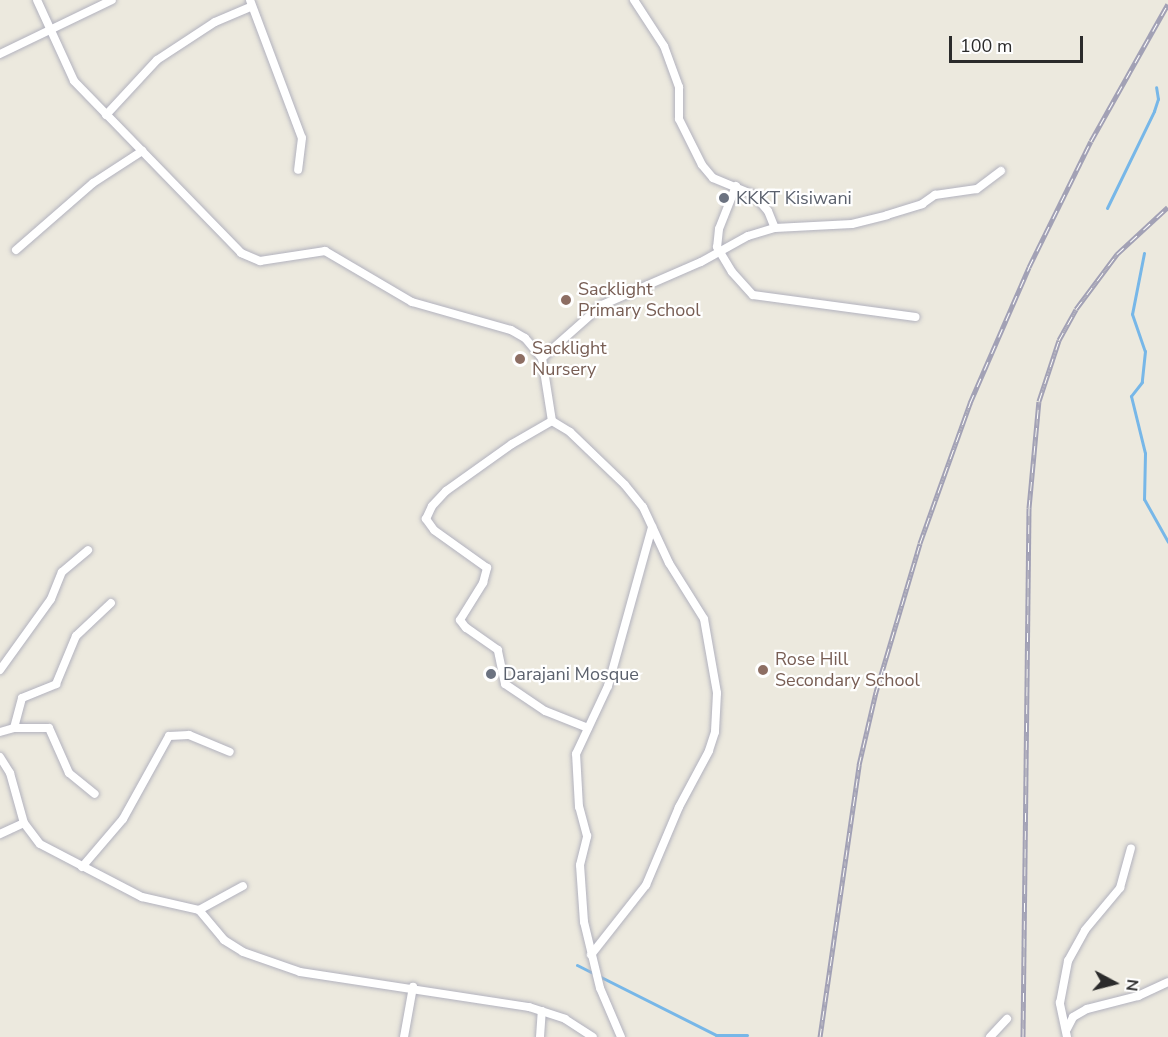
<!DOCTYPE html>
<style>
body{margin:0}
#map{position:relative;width:1168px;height:1037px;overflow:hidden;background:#ece9de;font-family:"Nunito Sans",sans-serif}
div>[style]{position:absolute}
.stream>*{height:3px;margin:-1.5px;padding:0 1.5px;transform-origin:1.5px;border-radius:1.5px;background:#77b7e8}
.roads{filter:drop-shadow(0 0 2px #b2b2be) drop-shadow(0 0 2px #b2b2be)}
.minor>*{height:8px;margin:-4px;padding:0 4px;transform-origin:4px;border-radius:4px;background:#fff}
.rail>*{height:5px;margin-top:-2.5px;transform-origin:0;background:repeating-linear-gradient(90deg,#fff 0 9px,#a2a1b5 0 18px);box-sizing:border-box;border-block:2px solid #a2a1b5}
.dots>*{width:16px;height:16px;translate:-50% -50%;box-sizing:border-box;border:3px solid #fff;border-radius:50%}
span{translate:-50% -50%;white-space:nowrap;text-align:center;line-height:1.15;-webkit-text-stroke:4.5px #fff;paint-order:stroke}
.worship-label{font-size:18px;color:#5b616d}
.left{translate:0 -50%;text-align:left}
.education-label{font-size:18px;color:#785e54}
.north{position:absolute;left:1084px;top:953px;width:60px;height:60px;-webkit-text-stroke:4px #fff;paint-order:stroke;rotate:97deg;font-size:16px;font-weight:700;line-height:24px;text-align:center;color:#2b2b2b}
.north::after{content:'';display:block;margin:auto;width:21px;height:27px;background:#2b2b2b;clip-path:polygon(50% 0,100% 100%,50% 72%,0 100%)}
.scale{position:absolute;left:949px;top:36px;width:134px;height:27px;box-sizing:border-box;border:3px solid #2b2b2b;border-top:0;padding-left:8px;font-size:18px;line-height:21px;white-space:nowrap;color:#2b2b2b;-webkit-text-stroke:4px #fff;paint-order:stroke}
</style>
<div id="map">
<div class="stream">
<i style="left:1107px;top:208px;width:108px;rotate:-64.1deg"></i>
<i style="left:1154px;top:111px;width:13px;rotate:-72deg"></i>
<i style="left:1158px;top:99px;width:12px;rotate:-99deg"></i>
<i style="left:1144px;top:253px;width:62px;rotate:101.1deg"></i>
<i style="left:1132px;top:314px;width:39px;rotate:71deg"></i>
<i style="left:1145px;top:351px;width:31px;rotate:96deg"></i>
<i style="left:1142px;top:382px;width:18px;rotate:128deg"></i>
<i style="left:1131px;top:396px;width:59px;rotate:76.2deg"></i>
<i style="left:1145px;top:453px;width:46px;rotate:91.2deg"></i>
<i style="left:1144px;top:499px;width:49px;rotate:60.8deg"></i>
<i style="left:577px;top:965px;width:156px;rotate:26.7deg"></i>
<i style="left:716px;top:1035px;width:31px"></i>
</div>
<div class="roads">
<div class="minor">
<i style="left:37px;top:0;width:89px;rotate:65.4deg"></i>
<i style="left:74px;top:81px;width:240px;rotate:45.8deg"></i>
<i style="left:241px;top:253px;width:21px;rotate:23deg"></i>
<i style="left:260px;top:261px;width:66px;rotate:-8.7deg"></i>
<i style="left:325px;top:251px;width:101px;rotate:30.4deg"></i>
<i style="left:412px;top:302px;width:103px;rotate:15.8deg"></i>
<i style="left:511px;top:330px;width:16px;rotate:30deg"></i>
<i style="left:525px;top:338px;width:26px;rotate:50deg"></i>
<i style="left:542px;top:358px;width:64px;rotate:81deg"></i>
<i style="left:250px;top:0;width:147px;rotate:69.4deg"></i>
<i style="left:302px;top:138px;width:32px;rotate:97deg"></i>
<i style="left:634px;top:0;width:55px;rotate:56.9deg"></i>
<i style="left:664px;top:46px;width:44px;rotate:69.9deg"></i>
<i style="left:679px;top:87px;width:32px;rotate:90deg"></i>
<i style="left:679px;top:119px;width:51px;rotate:63.4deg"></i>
<i style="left:702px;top:165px;width:17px;rotate:50deg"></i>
<i style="left:713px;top:178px;width:44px;rotate:22.5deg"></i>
<i style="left:754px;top:195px;width:21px;rotate:49deg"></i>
<i style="left:768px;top:211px;width:18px;rotate:68deg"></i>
<i style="left:0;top:54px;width:124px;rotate:-25.7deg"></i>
<i style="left:106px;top:115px;width:75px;rotate:-47.2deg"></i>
<i style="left:157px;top:60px;width:69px;rotate:-33.2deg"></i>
<i style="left:215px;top:22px;width:39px;rotate:-23deg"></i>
<i style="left:736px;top:186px;width:46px;rotate:111.6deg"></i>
<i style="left:719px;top:229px;width:18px;rotate:96deg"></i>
<i style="left:717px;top:247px;width:29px;rotate:59deg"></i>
<i style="left:732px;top:272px;width:31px;rotate:48deg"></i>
<i style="left:753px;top:295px;width:164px;rotate:7.7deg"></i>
<i style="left:16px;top:250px;width:102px;rotate:-41deg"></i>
<i style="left:93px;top:183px;width:59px;rotate:-33.1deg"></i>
<i style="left:542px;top:358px;width:80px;rotate:-41.5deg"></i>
<i style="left:602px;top:305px;width:108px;rotate:-23.5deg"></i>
<i style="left:701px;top:262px;width:54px;rotate:-29deg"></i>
<i style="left:748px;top:236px;width:28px;rotate:-17deg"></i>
<i style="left:775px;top:228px;width:77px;rotate:-3deg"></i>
<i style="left:852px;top:224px;width:36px;rotate:-14deg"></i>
<i style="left:887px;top:215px;width:37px;rotate:-17deg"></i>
<i style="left:922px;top:204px;width:16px;rotate:-35deg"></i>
<i style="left:935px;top:195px;width:42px;rotate:-8.1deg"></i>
<i style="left:977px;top:189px;width:30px;rotate:-37deg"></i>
<i style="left:0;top:670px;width:87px;rotate:-54.3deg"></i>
<i style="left:51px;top:599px;width:29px;rotate:-68deg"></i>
<i style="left:62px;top:572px;width:34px;rotate:-40deg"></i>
<i style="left:14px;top:728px;width:31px;rotate:-75deg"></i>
<i style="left:22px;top:698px;width:37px;rotate:-22deg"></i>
<i style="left:56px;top:684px;width:52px;rotate:-67.4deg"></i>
<i style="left:76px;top:636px;width:48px;rotate:-43.3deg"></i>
<i style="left:588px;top:728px;width:46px;rotate:-158.4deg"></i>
<i style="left:545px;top:711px;width:48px;rotate:-146deg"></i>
<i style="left:505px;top:684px;width:35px;rotate:-102deg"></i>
<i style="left:498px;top:650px;width:39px;rotate:-145deg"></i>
<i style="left:466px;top:628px;width:10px;rotate:-127deg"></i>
<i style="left:460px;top:620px;width:44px;rotate:-58.1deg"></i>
<i style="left:483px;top:583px;width:16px;rotate:-75deg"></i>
<i style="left:487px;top:568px;width:65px;rotate:-144.4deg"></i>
<i style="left:434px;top:530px;width:14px;rotate:-126deg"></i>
<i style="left:426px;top:519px;width:14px;rotate:-65deg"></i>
<i style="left:432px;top:506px;width:21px;rotate:-47deg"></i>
<i style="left:446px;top:491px;width:81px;rotate:-35.5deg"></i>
<i style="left:512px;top:444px;width:46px;rotate:-29.9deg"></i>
<i style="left:552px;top:421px;width:21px;rotate:31deg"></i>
<i style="left:570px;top:432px;width:76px;rotate:43.9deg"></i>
<i style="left:625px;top:485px;width:28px;rotate:51deg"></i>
<i style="left:643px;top:507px;width:62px;rotate:65.1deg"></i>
<i style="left:669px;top:563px;width:66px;rotate:58deg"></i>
<i style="left:704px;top:619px;width:75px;rotate:80deg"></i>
<i style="left:717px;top:693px;width:39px;rotate:93deg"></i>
<i style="left:715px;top:732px;width:20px;rotate:108deg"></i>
<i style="left:709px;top:751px;width:64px;rotate:118.2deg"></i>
<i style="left:679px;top:807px;width:85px;rotate:112.9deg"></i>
<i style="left:646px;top:885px;width:89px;rotate:128.2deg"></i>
<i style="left:0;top:732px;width:15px;rotate:-16deg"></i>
<i style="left:14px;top:728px;width:35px"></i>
<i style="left:49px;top:728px;width:49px;rotate:66deg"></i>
<i style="left:69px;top:773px;width:33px;rotate:39deg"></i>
<i style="left:0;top:757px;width:19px;rotate:58deg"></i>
<i style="left:10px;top:773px;width:52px;rotate:74.4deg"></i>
<i style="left:24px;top:823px;width:26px;rotate:53deg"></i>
<i style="left:40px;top:844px;width:115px;rotate:27.5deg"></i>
<i style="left:142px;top:897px;width:58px;rotate:12.8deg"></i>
<i style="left:199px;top:910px;width:39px;rotate:50deg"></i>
<i style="left:224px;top:940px;width:22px;rotate:32deg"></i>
<i style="left:243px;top:952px;width:60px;rotate:19.3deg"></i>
<i style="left:300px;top:972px;width:232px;rotate:8.7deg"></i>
<i style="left:529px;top:1007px;width:38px;rotate:18deg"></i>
<i style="left:565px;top:1019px;width:33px;rotate:33deg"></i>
<i style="left:0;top:834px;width:26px;rotate:-25deg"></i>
<i style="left:82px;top:867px;width:63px;rotate:-49.5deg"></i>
<i style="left:123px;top:819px;width:95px;rotate:-61deg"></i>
<i style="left:169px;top:736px;width:20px;rotate:-3deg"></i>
<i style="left:189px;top:735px;width:44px;rotate:22.5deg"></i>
<i style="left:199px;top:910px;width:50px;rotate:-28.6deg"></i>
<i style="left:1067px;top:1029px;width:13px;rotate:-63deg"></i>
<i style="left:1073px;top:1017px;width:16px;rotate:-30deg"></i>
<i style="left:1087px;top:1009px;width:53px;rotate:-14.3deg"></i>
<i style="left:1138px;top:996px;width:33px;rotate:-25deg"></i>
<i style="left:404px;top:1037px;width:51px;rotate:-79.8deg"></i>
<i style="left:540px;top:1037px;width:26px;rotate:-86deg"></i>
<i style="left:621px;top:1037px;width:53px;rotate:-113.2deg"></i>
<i style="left:600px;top:988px;width:68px;rotate:-103.6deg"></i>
<i style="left:584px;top:922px;width:57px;rotate:-94deg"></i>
<i style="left:580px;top:865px;width:30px;rotate:-76deg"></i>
<i style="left:587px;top:836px;width:30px;rotate:-105deg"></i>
<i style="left:579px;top:807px;width:53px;rotate:-93.2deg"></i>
<i style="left:576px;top:754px;width:75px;rotate:-64.8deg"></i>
<i style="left:608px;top:686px;width:165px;rotate:-74.5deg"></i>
<i style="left:990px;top:1037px;width:25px;rotate:-47deg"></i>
<i style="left:1067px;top:1037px;width:35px;rotate:-102deg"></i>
<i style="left:1060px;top:1003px;width:43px;rotate:-79.2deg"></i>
<i style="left:1068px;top:961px;width:35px;rotate:-61deg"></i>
<i style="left:1085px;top:930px;width:55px;rotate:-50.2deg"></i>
<i style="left:1120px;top:888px;width:41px;rotate:-74.6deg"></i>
</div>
</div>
<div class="rail">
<i style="left:820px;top:1037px;width:275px;rotate:-81.8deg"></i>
<i style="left:859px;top:765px;width:75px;rotate:-76.9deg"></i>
<i style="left:876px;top:692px;width:155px;rotate:-73.5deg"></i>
<i style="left:920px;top:543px;width:149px;rotate:-70.3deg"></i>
<i style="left:970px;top:403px;width:148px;rotate:-66.5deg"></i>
<i style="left:1029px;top:267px;width:140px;rotate:-63.8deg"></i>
<i style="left:1091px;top:141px;width:157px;rotate:-60.7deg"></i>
<i style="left:1023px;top:1037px;width:529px;rotate:-89.35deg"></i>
<i style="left:1029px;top:508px;width:107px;rotate:-84.7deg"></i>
<i style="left:1039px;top:401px;width:64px;rotate:-71.8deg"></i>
<i style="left:1059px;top:340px;width:35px;rotate:-61deg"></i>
<i style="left:1076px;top:309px;width:69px;rotate:-53.3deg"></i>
<i style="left:1117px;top:254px;width:69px;rotate:-42.7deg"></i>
</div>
<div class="dots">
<i style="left:724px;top:198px;background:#6b7280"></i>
<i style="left:566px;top:300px;background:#8d6e63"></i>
<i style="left:520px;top:359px;background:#8d6e63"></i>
<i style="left:763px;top:670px;background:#8d6e63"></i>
<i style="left:491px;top:674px;background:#6b7280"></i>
</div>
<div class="worship-label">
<span class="left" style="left:736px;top:198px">KKKT Kisiwani</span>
<span class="left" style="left:503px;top:674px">Darajani Mosque</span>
</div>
<div class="education-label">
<span class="left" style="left:578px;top:300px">Sacklight<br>Primary School</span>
<span class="left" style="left:532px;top:359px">Sacklight<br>Nursery</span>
<span class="left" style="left:775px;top:670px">Rose Hill<br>Secondary School</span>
</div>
<div class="north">N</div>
<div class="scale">100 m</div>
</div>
